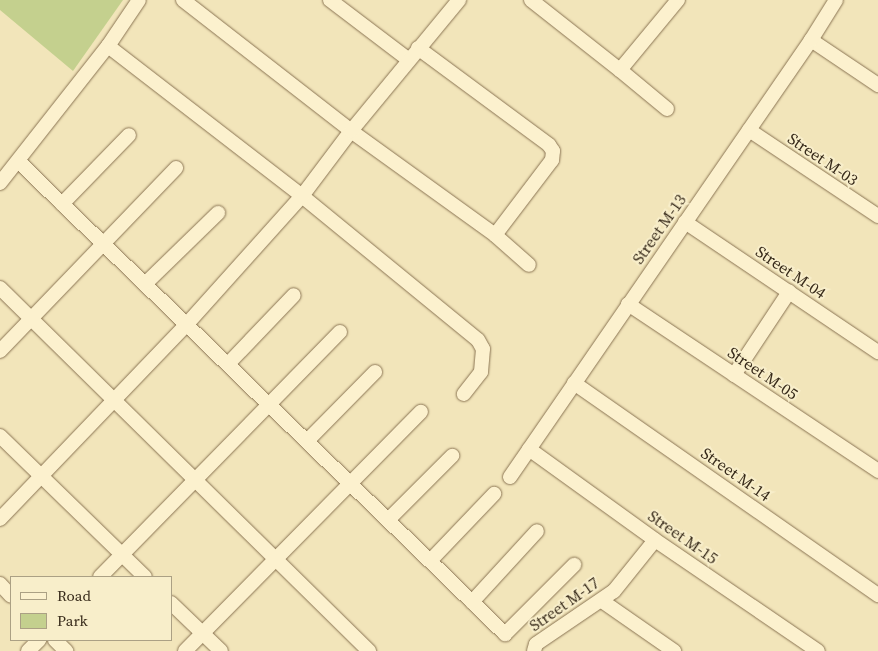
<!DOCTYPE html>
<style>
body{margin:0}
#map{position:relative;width:878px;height:651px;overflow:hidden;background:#f2e5ba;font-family:"Source Serif 4",serif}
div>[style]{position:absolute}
.green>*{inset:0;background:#c4d08e}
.roads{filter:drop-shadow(0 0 1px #8a7453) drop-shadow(0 0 1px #8a7453)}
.minor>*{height:14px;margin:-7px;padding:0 7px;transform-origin:7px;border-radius:7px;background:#fcf1ce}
span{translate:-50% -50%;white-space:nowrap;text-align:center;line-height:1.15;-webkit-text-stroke:4px #f8eeca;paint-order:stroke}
.street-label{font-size:16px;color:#372a1a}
.legend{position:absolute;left:10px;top:576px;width:162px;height:65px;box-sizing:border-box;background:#f8eeca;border:1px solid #aba084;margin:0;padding:6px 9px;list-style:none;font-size:15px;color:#372a1a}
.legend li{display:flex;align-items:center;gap:10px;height:25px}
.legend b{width:25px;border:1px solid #aba084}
</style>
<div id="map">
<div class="green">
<i style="clip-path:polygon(0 0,123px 0,73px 71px,0 10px)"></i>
</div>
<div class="roads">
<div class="minor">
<i style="left:183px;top:0;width:213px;rotate:37.9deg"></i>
<i style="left:351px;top:131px;width:178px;rotate:35.8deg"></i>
<i style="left:495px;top:235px;width:45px;rotate:41.4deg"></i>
<i style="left:330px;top:0;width:99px;rotate:37.2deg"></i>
<i style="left:531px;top:0;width:113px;rotate:38.2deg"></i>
<i style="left:620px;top:70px;width:91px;rotate:-50.4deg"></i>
<i style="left:811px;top:40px;width:81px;rotate:33.9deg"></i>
<i style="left:108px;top:46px;width:245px;rotate:37.7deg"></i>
<i style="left:302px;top:196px;width:227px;rotate:39.3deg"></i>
<i style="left:478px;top:340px;width:10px;rotate:61deg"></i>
<i style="left:483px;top:349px;width:23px;rotate:95deg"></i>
<i style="left:481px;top:372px;width:28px;rotate:128deg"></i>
<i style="left:418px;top:48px;width:163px;rotate:36.5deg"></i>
<i style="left:549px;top:145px;width:7px;rotate:56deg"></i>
<i style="left:553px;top:151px;width:9px;rotate:96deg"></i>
<i style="left:552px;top:160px;width:94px;rotate:127.2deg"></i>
<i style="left:620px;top:70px;width:61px;rotate:39.7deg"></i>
<i style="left:749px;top:130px;width:155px;rotate:33.7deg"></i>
<i style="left:18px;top:161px;width:679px;rotate:44.16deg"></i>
<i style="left:505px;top:634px;width:98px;rotate:-45deg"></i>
<i style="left:0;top:183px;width:174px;rotate:-51.8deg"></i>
<i style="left:108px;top:46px;width:55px;rotate:-56deg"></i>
<i style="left:62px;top:204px;width:96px;rotate:-45.8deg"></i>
<i style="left:685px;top:222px;width:233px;rotate:34deg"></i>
<i style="left:145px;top:284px;width:102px;rotate:-44.2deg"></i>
<i style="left:0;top:288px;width:518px;rotate:44.53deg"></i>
<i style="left:628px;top:304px;width:301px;rotate:33.7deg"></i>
<i style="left:0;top:351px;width:254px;rotate:-46.1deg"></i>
<i style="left:228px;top:364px;width:95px;rotate:-46.3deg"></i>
<i style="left:734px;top:375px;width:100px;rotate:-56.5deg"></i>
<i style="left:574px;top:383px;width:371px;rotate:34.9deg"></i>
<i style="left:0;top:436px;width:202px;rotate:44.2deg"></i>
<i style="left:307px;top:441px;width:97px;rotate:-45.4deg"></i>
<i style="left:529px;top:449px;width:155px;rotate:35.8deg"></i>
<i style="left:655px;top:540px;width:197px;rotate:34.3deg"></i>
<i style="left:510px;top:477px;width:531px;rotate:-55.44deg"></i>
<i style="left:811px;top:40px;width:47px;rotate:-58deg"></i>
<i style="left:0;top:519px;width:270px;rotate:-46.2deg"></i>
<i style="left:187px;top:324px;width:172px;rotate:-48.1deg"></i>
<i style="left:302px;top:196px;width:81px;rotate:-53deg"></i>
<i style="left:351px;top:131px;width:170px;rotate:-50.5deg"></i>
<i style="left:388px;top:520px;width:91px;rotate:-45deg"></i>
<i style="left:430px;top:561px;width:93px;rotate:-46.3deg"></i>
<i style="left:100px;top:577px;width:343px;rotate:-45.6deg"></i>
<i style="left:0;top:584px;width:16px;rotate:47deg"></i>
<i style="left:602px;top:601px;width:88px;rotate:34.8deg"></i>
<i style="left:472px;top:602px;width:96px;rotate:-47.5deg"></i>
<i style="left:171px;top:603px;width:69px;rotate:43.8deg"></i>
<i style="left:55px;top:640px;width:16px;rotate:45deg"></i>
<i style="left:28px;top:651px;width:16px;rotate:-45deg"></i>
<i style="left:185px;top:651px;width:336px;rotate:-45.4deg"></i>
<i style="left:534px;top:651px;width:7px;rotate:-74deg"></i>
<i style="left:536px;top:644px;width:94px;rotate:-34.2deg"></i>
<i style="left:614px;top:591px;width:65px;rotate:-51.2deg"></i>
</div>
</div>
<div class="street-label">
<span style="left:823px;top:159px;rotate:34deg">Street M-03</span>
<span style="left:659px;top:229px;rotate:-55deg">Street M-13</span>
<span style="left:791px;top:272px;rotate:34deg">Street M-04</span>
<span style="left:763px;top:373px;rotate:34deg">Street M-05</span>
<span style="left:736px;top:474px;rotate:35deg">Street M-14</span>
<span style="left:683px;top:537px;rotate:35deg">Street M-15</span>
<span style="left:564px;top:604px;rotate:-35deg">Street M-17</span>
</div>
<ul class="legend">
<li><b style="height:6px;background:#fcf1ce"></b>Road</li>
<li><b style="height:14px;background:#c4d08e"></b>Park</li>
</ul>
</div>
